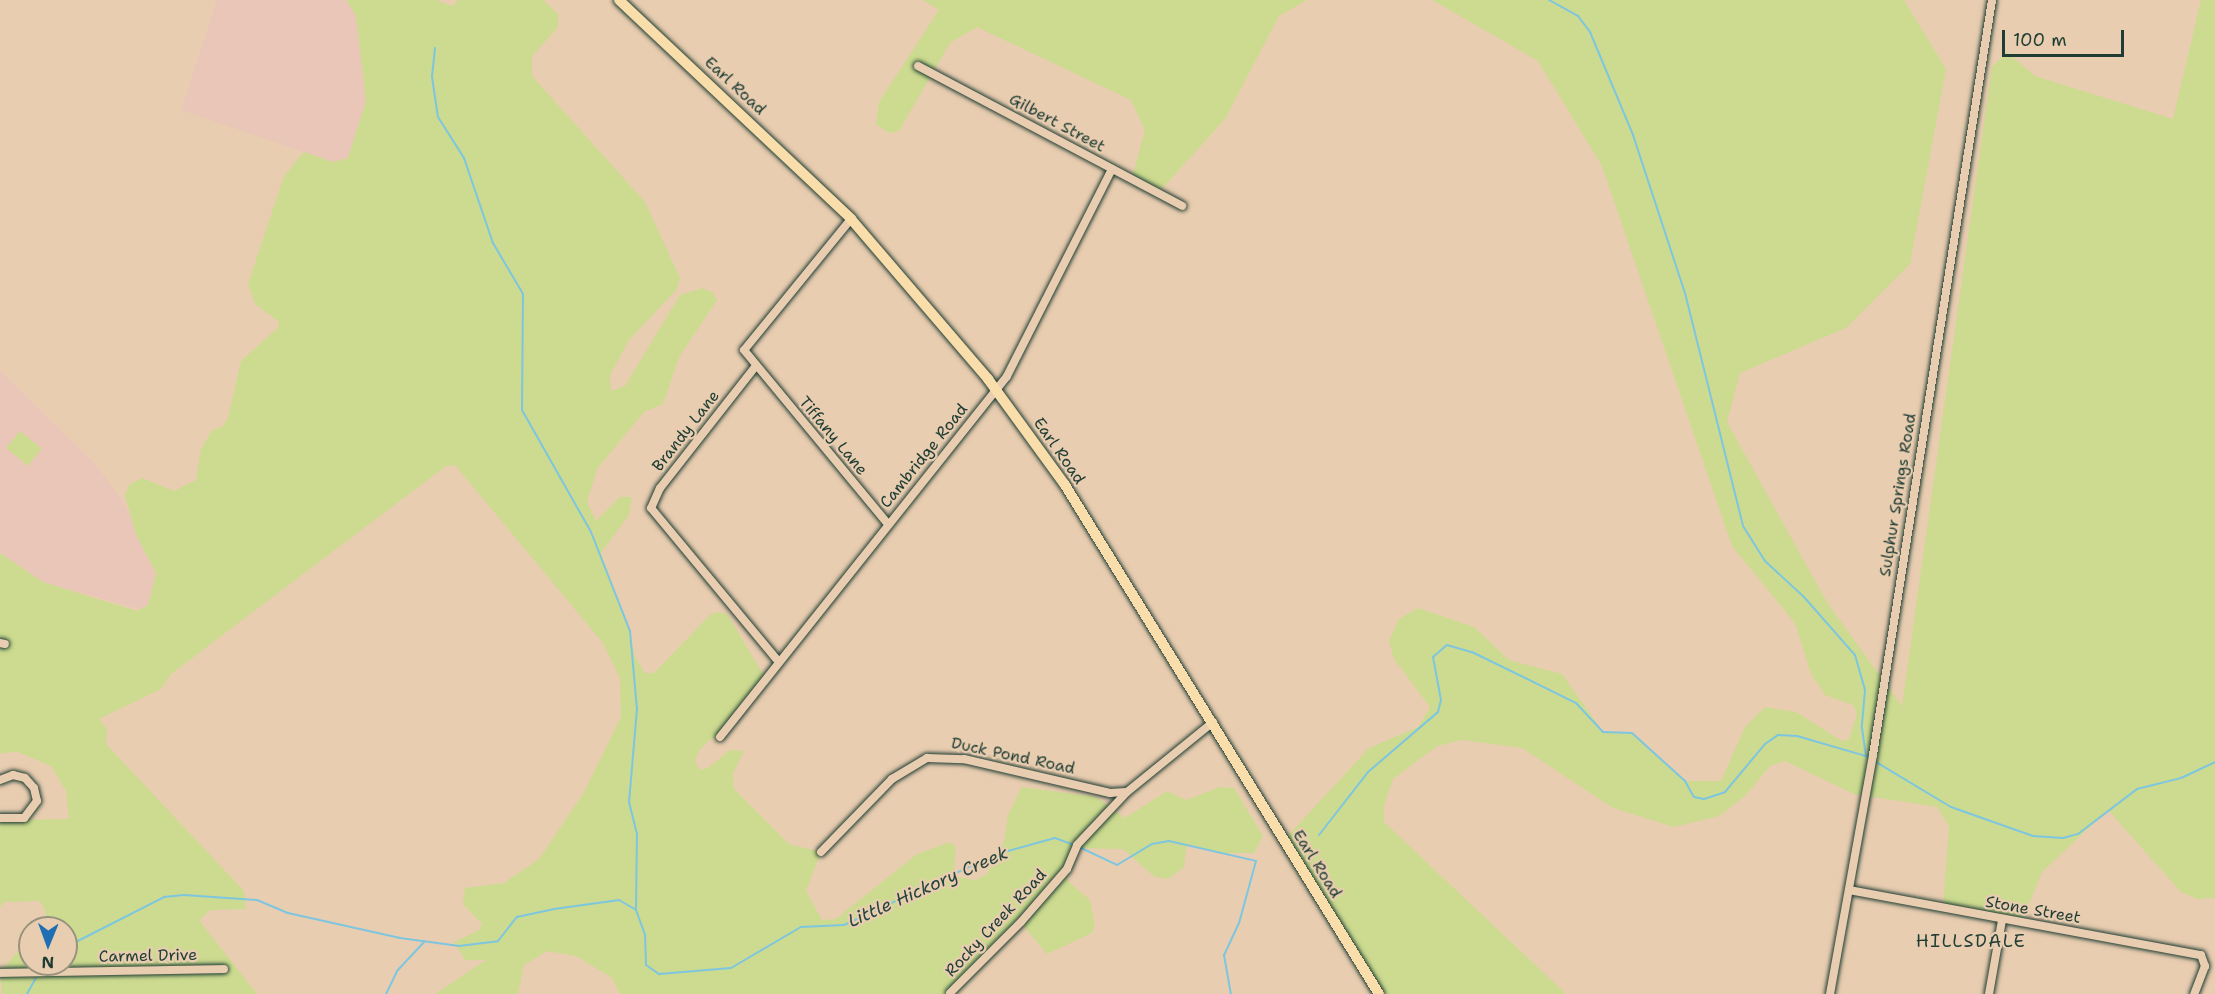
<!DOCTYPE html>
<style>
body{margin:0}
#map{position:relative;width:2215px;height:994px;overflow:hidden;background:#e9cdb0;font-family:"Shantell Sans",sans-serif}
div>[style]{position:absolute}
.built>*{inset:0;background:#eac6b8}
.green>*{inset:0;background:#ccdb8f;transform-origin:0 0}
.stream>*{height:2px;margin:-1px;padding:0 1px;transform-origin:1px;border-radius:1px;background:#7ec6df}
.roads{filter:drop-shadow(0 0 2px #1f3d34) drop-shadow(0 0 2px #1f3d34)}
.minor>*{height:8px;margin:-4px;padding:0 4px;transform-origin:4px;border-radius:4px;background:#e9cdb0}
.major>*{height:10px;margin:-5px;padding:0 5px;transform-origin:5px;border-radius:5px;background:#f9ddab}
span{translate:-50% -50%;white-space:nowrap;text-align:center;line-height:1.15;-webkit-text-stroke:4.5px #e9cdb0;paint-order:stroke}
.street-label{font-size:16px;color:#1f3d34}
.water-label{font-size:18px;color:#24443d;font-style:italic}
.neighbourhood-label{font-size:18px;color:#1f3d34;letter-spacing:1.5px}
.north{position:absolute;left:18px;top:916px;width:60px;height:60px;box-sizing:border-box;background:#e9cdb0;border:2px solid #98937e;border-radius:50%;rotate:181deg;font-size:16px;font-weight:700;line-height:24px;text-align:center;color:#1f3d34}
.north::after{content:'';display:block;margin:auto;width:21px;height:27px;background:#1f6fb2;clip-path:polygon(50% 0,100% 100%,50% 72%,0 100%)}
.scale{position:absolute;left:2002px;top:30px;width:122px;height:27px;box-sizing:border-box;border:3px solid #1f3d34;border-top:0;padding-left:8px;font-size:18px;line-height:21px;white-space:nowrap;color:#1f3d34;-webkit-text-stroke:4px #e9cdb0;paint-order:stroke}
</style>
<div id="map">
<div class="built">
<i style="clip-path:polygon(217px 0,346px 0,356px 16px,366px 101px,348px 158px,333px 162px,181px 110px)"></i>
<i style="clip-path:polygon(0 370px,96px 465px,124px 503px,156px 573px,148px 605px,142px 610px,43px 582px,0 553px)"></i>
</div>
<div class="green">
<i style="clip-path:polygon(346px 0,436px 0,452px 6px,458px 0,543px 0,558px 14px,558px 27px,532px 56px,532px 76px,645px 202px,680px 278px,677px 289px,629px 340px,610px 375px,611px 391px,625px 386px,680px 295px,703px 288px,713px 293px,717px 300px,679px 357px,663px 404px,644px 412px,597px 469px,587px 502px,596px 521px,620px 497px,632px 497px,629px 515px,601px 553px,630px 631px,635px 657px,645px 673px,654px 673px,711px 614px,719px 612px,727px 614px,766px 679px,720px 737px,709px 740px,698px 752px,695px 762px,700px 770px,708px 768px,730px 750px,744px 751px,733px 773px,734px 789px,789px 844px,821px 852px,806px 891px,822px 920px,836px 919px,917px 854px,950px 842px,956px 847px,954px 868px,959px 877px,975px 880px,987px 874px,1004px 842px,1008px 815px,1022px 787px,1096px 797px,1125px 818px,1167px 791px,1186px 800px,1220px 787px,1234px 788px,1263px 836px,1254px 853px,1220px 853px,1187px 844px,1184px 867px,1168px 879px,1155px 877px,1123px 849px,1075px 848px,1067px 880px,1090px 900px,1095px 926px,1092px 933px,1047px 954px,1021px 923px,950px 994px,620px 994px,612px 978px,576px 956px,547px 951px,524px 965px,518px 994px,435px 994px,486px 960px,465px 960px,454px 942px,479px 930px,482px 924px,463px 904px,465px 888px,504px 883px,539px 859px,583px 794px,621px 717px,620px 678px,603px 643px,455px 465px,446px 466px,171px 674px,161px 689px,99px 719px,107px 729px,106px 744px,244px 891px,246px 909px,210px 910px,199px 920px,257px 994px,2px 994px,0 973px,16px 953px,30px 944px,30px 964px,66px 964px,66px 928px,42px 928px,46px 912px,40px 901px,4px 902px,0 907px,0 820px,69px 819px,66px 791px,51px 766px,18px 752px,0 753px,0 648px,5px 645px,0 643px,0 553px,43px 582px,137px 611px,148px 605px,156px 573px,136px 535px,125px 495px,129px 485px,142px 478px,174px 491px,196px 480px,201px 449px,212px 430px,222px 427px,228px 418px,241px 361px,279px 327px,278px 321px,255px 304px,248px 284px,284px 176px,304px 152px,333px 162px,348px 158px,366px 101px,356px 16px)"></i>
<i style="clip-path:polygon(923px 0,1307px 0,1279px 16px,1225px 119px,1158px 193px,1132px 179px,1145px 130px,1131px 100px,977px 27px,950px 43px,899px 131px,889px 133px,876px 124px,879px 102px,939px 10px)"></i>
<i style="clip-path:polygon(1432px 0,1904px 0,1946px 69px,1910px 264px,1846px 328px,1740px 373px,1727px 422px,1828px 604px,1902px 706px,1992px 67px,2007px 52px,2035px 76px,2173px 119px,2201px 0,2215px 0,2215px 898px,2197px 899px,2181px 892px,2108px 810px,2042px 872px,2021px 923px,1943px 908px,1949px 826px,1937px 807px,1854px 794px,1785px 761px,1770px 766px,1745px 796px,1719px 816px,1674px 827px,1613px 808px,1522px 748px,1462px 740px,1437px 746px,1393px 779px,1384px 805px,1384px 822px,1566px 994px,1379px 994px,1284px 840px,1369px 748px,1418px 727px,1430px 707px,1394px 659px,1389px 641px,1399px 619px,1418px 608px,1474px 627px,1509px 660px,1562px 674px,1603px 732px,1632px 733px,1685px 781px,1721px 781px,1745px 727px,1765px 707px,1796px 712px,1842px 741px,1849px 739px,1857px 713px,1853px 705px,1825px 695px,1811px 674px,1795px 623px,1732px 546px,1602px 166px,1538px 61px)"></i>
<i style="left:20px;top:431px;width:28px;height:22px;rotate:39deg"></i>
</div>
<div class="stream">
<i style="left:1549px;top:0;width:33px;rotate:29deg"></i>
<i style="left:1578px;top:16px;width:20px;rotate:53deg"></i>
<i style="left:1590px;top:32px;width:112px;rotate:67.3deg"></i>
<i style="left:1633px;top:135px;width:166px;rotate:71.8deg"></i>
<i style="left:1685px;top:293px;width:240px;rotate:76deg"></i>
<i style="left:1743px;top:526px;width:41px;rotate:57.8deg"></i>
<i style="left:1765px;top:561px;width:53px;rotate:42.7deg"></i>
<i style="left:1804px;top:597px;width:77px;rotate:48.7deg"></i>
<i style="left:1855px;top:655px;width:36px;rotate:74deg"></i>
<i style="left:1865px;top:690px;width:38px;rotate:95deg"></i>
<i style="left:1862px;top:728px;width:28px;rotate:82deg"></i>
<i style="left:435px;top:48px;width:29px;rotate:96deg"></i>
<i style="left:432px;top:77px;width:40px;rotate:81.5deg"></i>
<i style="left:438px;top:117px;width:49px;rotate:57.6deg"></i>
<i style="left:464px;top:158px;width:90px;rotate:71.2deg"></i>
<i style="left:493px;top:243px;width:59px;rotate:59.5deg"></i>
<i style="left:523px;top:294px;width:116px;rotate:90.5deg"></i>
<i style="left:522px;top:410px;width:140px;rotate:60.5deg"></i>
<i style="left:591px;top:532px;width:106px;rotate:68.5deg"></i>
<i style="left:630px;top:631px;width:78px;rotate:84.9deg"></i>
<i style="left:637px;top:709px;width:93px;rotate:94.9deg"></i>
<i style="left:629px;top:802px;width:33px;rotate:76deg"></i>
<i style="left:637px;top:834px;width:76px;rotate:90.8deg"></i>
<i style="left:636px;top:910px;width:27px;rotate:70deg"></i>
<i style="left:645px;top:935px;width:30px;rotate:88deg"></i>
<i style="left:646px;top:965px;width:16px;rotate:35deg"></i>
<i style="left:659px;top:974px;width:72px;rotate:-4.8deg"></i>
<i style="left:731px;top:968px;width:81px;rotate:-30.4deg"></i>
<i style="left:801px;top:927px;width:43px;rotate:-2.7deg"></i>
<i style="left:844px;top:925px;width:169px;rotate:-24.9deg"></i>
<i style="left:997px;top:854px;width:60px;rotate:-15.4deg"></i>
<i style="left:1055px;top:838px;width:20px;rotate:20deg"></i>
<i style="left:1319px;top:835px;width:80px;rotate:-52.1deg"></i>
<i style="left:1368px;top:772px;width:92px;rotate:-40.6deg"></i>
<i style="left:1438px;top:712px;width:12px;rotate:-76deg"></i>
<i style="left:1441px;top:700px;width:44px;rotate:-100.5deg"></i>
<i style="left:1433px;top:657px;width:18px;rotate:-41deg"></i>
<i style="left:1447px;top:645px;width:26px;rotate:16deg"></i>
<i style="left:1472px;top:652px;width:116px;rotate:26.1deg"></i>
<i style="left:1576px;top:703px;width:40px;rotate:47deg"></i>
<i style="left:1603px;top:732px;width:29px;rotate:2deg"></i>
<i style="left:1632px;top:733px;width:72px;rotate:42.2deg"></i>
<i style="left:1685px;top:781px;width:18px;rotate:61deg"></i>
<i style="left:1694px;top:797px;width:10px;rotate:11deg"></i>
<i style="left:1704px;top:799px;width:22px;rotate:-18deg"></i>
<i style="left:1725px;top:792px;width:62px;rotate:-50.2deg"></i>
<i style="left:1765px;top:744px;width:16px;rotate:-35deg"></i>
<i style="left:1778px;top:735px;width:19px;rotate:3deg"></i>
<i style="left:1797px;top:736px;width:72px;rotate:16.2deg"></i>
<i style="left:1866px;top:756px;width:99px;rotate:31deg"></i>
<i style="left:1951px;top:807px;width:87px;rotate:19.5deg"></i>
<i style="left:2033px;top:836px;width:30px;rotate:4deg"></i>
<i style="left:2063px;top:838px;width:16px;rotate:-15deg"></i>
<i style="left:2078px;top:834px;width:74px;rotate:-37.3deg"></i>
<i style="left:2137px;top:789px;width:45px;rotate:-14deg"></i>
<i style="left:2181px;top:778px;width:38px;rotate:-25deg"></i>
<i style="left:1079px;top:847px;width:42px;rotate:25.3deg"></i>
<i style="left:1117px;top:865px;width:41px;rotate:-31deg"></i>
<i style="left:1152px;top:844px;width:17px;rotate:-10deg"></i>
<i style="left:1169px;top:841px;width:89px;rotate:12.9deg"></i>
<i style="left:1256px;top:861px;width:64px;rotate:105.3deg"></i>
<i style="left:1239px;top:923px;width:35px;rotate:115deg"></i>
<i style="left:1224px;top:955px;width:40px;rotate:80deg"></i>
<i style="left:66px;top:947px;width:110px;rotate:-27deg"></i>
<i style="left:164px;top:897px;width:20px;rotate:-6deg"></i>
<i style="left:184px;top:895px;width:73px;rotate:3.9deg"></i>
<i style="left:257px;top:900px;width:34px;rotate:23deg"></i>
<i style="left:288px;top:913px;width:115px;rotate:12.6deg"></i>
<i style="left:400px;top:938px;width:60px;rotate:7.7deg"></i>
<i style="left:459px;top:946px;width:39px;rotate:-7deg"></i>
<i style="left:498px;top:941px;width:31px;rotate:-52deg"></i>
<i style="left:517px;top:917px;width:38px;rotate:-12deg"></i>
<i style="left:554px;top:909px;width:66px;rotate:-7.9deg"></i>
<i style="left:619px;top:900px;width:20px;rotate:30deg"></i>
<i style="left:27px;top:994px;width:18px;rotate:-61deg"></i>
<i style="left:386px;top:994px;width:25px;rotate:-64deg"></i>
<i style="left:397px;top:971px;width:40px;rotate:-47deg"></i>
</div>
<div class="roads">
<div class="minor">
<i style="left:918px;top:66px;width:299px;rotate:27.9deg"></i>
<i style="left:851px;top:219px;width:169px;rotate:129.2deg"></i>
<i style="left:744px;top:350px;width:226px;rotate:50.4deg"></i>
<i style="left:755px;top:367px;width:154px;rotate:128.1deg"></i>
<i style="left:660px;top:488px;width:22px;rotate:114deg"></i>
<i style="left:651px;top:508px;width:200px;rotate:50.3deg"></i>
<i style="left:0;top:643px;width:5px;rotate:11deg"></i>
<i style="left:720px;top:737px;width:461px;rotate:-51.5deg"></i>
<i style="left:1007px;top:376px;width:232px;rotate:-63.1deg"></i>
<i style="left:0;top:780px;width:14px;rotate:-21deg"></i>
<i style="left:13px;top:775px;width:12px;rotate:14deg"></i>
<i style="left:25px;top:778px;width:13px;rotate:48deg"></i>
<i style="left:34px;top:788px;width:13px;rotate:77deg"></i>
<i style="left:37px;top:801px;width:21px;rotate:127deg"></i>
<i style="left:24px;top:818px;width:24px;rotate:180deg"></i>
<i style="left:821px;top:852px;width:102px;rotate:-45.8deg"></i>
<i style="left:892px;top:779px;width:41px;rotate:-31deg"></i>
<i style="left:927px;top:758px;width:37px;rotate:2deg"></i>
<i style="left:964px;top:759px;width:150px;rotate:13.1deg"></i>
<i style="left:1110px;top:793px;width:16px;rotate:-4deg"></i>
<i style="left:1849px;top:890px;width:358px;rotate:10.5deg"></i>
<i style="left:2201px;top:955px;width:12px;rotate:70deg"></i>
<i style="left:2205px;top:966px;width:30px;rotate:111deg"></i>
<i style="left:0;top:973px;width:224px;rotate:-1deg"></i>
<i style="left:950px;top:993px;width:100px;rotate:-45deg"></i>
<i style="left:1021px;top:922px;width:70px;rotate:-49deg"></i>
<i style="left:1067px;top:869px;width:26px;rotate:-67deg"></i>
<i style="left:1077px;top:845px;width:73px;rotate:-46.7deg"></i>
<i style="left:1127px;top:792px;width:111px;rotate:-39.1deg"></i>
<i style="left:1830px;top:994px;width:243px;rotate:-79.8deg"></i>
<i style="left:1873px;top:755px;width:764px;rotate:-81.04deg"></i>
<i style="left:1989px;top:994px;width:75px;rotate:-80deg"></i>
</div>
<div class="major">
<i style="left:619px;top:0;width:319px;rotate:43.3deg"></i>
<i style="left:851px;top:219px;width:211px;rotate:49.4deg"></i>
<i style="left:988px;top:379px;width:131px;rotate:54deg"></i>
<i style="left:1065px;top:485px;width:598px;rotate:58.33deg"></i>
</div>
</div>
<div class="street-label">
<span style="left:735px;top:86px;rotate:43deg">Earl Road</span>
<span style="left:1057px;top:123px;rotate:28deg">Gilbert Street</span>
<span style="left:686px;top:431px;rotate:-52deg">Brandy Lane</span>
<span style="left:833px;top:436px;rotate:50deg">Tiffany Lane</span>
<span style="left:1059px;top:451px;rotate:55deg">Earl Road</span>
<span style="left:924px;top:456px;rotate:-51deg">Cambridge Road</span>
<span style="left:1898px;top:495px;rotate:-81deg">Sulphur Springs Road</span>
<span style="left:1013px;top:756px;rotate:12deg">Duck Pond Road</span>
<span style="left:1317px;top:864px;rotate:58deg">Earl Road</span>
<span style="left:2033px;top:910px;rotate:10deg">Stone Street</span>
<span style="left:996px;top:923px;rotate:-47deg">Rocky Creek Road</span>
<span style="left:148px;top:956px;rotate:-1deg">Carmel Drive</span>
</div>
<div class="water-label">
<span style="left:928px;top:887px;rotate:-24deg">Little Hickory Creek</span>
</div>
<div class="neighbourhood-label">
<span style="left:1971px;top:941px">HILLSDALE</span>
</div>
<div class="north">N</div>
<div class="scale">100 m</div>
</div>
